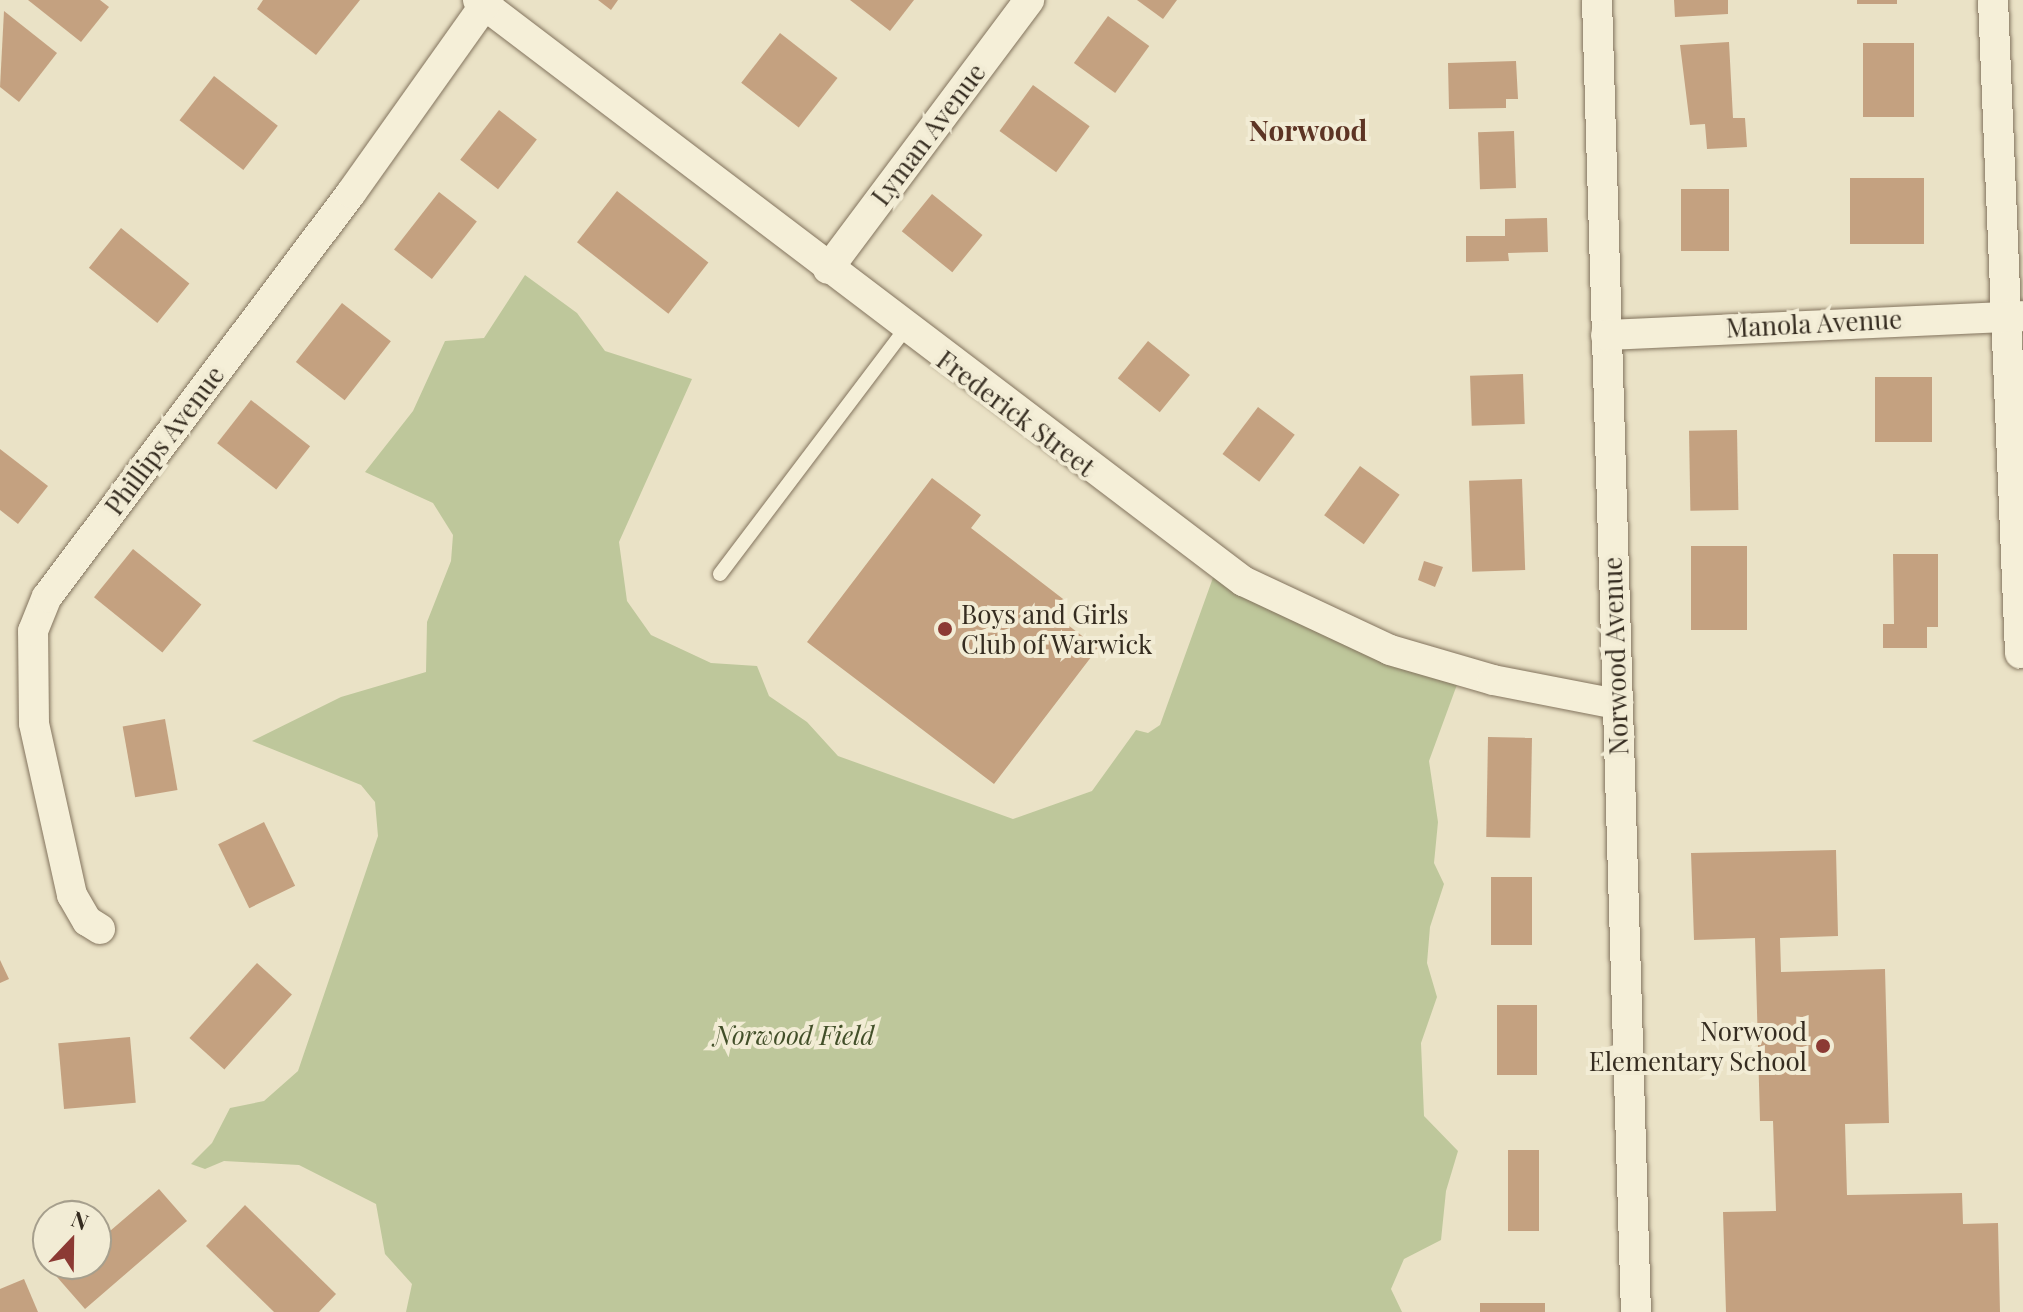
<!DOCTYPE html>
<style>
body{margin:0}
#map{position:relative;width:2023px;height:1312px;overflow:hidden;background:#eae2c6;font-family:"Playfair Display",serif}
div>[style]{position:absolute}
.green>*{inset:0;background:#bec79b}
.building>*{inset:0;background:#c4a180;transform-origin:0 0}
.roads{filter:drop-shadow(0 0 2px #83745e) drop-shadow(0 0 2px #83745e)}
.lane>*{height:14px;margin:-7px;padding:0 7px;transform-origin:7px;border-radius:7px;background:#f5efd8}
.street>*{height:30px;margin:-15px;padding:0 15px;transform-origin:15px;border-radius:15px;background:#f5efd8}
.dots>*{width:22px;height:22px;translate:-50% -50%;box-sizing:border-box;border:4px solid #f2ecd5;border-radius:50%}
span{translate:-50% -50%;white-space:nowrap;text-align:center;line-height:1.15;-webkit-text-stroke:8px #f2ecd5;paint-order:stroke}
.street-label{font-size:26px;color:#352c20}
.poi-label{font-size:26px;color:#352c20}
.left{translate:0 -50%;text-align:left}
.right{translate:-100% -50%;text-align:right}
.park-label{font-size:26px;color:#424f29;font-style:italic}
.neighbourhood-label{font-size:28px;color:#5d3424;font-weight:700}
.north{position:absolute;left:32px;top:1200px;width:80px;height:80px;box-sizing:border-box;background:#f2ecd5;border:2px solid #a69f8d;border-radius:50%;rotate:22deg;font-size:22px;font-weight:700;line-height:32px;text-align:center;color:#352c20}
.north::after{content:'';display:block;margin:auto;width:28px;height:36px;background:#8c3a34;clip-path:polygon(50% 0,100% 100%,50% 72%,0 100%)}
</style>
<div id="map">
<div class="green">
<i style="clip-path:polygon(525px 275px,577px 313px,605px 351px,692px 379px,619px 542px,627px 601px,651px 635px,711px 663px,757px 666px,769px 696px,807px 722px,838px 756px,1013px 819px,1092px 791px,1136px 730px,1148px 733px,1160px 725px,1219px 561px,1462px 671px,1429px 761px,1438px 822px,1434px 863px,1444px 884px,1430px 927px,1427px 963px,1437px 997px,1421px 1043px,1424px 1116px,1458px 1151px,1446px 1191px,1441px 1240px,1404px 1259px,1391px 1289px,1402px 1312px,406px 1312px,412px 1284px,385px 1254px,376px 1204px,299px 1165px,224px 1161px,205px 1169px,191px 1164px,212px 1143px,230px 1108px,264px 1101px,298px 1071px,378px 836px,375px 802px,361px 785px,252px 741px,341px 697px,426px 672px,427px 622px,451px 561px,453px 535px,433px 503px,365px 472px,413px 411px,445px 341px,484px 338px)"></i>
</div>
<div class="building">
<i style="clip-path:polygon(28px 0,100px 0,109px 7px,81px 42px)"></i>
<i style="clip-path:polygon(263px 0,360px 0,316px 55px,257px 9px)"></i>
<i style="clip-path:polygon(598px 0,618px 0,611px 10px)"></i>
<i style="clip-path:polygon(850px 0,914px 0,890px 31px)"></i>
<i style="clip-path:polygon(1137px 0,1177px 0,1163px 19px)"></i>
<i style="clip-path:polygon(1674px 0,1728px 0,1728px 14px,1675px 17px)"></i>
<i style="left:1857px;top:0;width:40px;height:4px"></i>
<i style="clip-path:polygon(4px 11px,57px 53px,19px 102px,0 87px)"></i>
<i style="left:1108px;top:16px;width:51px;height:58px;rotate:36deg"></i>
<i style="left:780px;top:33px;width:73px;height:63px;rotate:38deg"></i>
<i style="clip-path:polygon(1729px 42px,1733px 118px,1745px 118px,1747px 147px,1707px 149px,1705px 124px,1690px 125px,1680px 45px)"></i>
<i style="left:1914px;top:43px;width:74px;height:51px;rotate:90deg"></i>
<i style="clip-path:polygon(1516px 61px,1518px 99px,1506px 99px,1506px 108px,1449px 109px,1448px 63px)"></i>
<i style="left:214px;top:76px;width:81px;height:56px;rotate:38deg"></i>
<i style="left:1033px;top:85px;width:70px;height:57px;rotate:36deg"></i>
<i style="left:499px;top:110px;width:48px;height:63px;rotate:38deg"></i>
<i style="left:1514px;top:131px;width:57px;height:36px;rotate:88deg"></i>
<i style="left:1924px;top:178px;width:66px;height:74px;rotate:90deg"></i>
<i style="left:1681px;top:189px;width:48px;height:62px"></i>
<i style="left:617px;top:191px;width:116px;height:65px;rotate:38deg"></i>
<i style="left:439px;top:192px;width:48px;height:73px;rotate:38deg"></i>
<i style="left:932px;top:194px;width:65px;height:48px;rotate:39deg"></i>
<i style="clip-path:polygon(1547px 218px,1548px 252px,1508px 253px,1509px 261px,1466px 262px,1466px 236px,1505px 236px,1505px 219px)"></i>
<i style="left:121px;top:228px;width:88px;height:51px;rotate:39deg"></i>
<i style="left:342px;top:303px;width:62px;height:75px;rotate:38deg"></i>
<i style="left:1148px;top:341px;width:54px;height:48px;rotate:39deg"></i>
<i style="left:1523px;top:374px;width:50px;height:53px;rotate:88deg"></i>
<i style="left:1875px;top:377px;width:57px;height:65px"></i>
<i style="left:251px;top:400px;width:75px;height:55px;rotate:38deg"></i>
<i style="left:1258px;top:407px;width:46px;height:59px;rotate:37deg"></i>
<i style="left:1737px;top:430px;width:80px;height:48px;rotate:89deg"></i>
<i style="clip-path:polygon(0 449px,48px 486px,18px 524px,0 510px)"></i>
<i style="left:1360px;top:466px;width:49px;height:61px;rotate:36deg"></i>
<i style="clip-path:polygon(932px 478px,981px 515px,971px 528px,1067px 602px,1056px 616px,1098px 648px,994px 784px,807px 642px)"></i>
<i style="left:1522px;top:479px;width:91px;height:53px;rotate:88deg"></i>
<i style="left:1691px;top:546px;width:56px;height:84px"></i>
<i style="left:133px;top:549px;width:88px;height:62px;rotate:39deg"></i>
<i style="clip-path:polygon(1893px 554px,1938px 554px,1938px 627px,1927px 627px,1927px 648px,1883px 648px,1883px 624px,1894px 624px)"></i>
<i style="clip-path:polygon(1424px 561px,1443px 567px,1435px 587px,1418px 580px)"></i>
<i style="left:165px;top:719px;width:72px;height:43px;rotate:80deg"></i>
<i style="left:1488px;top:737px;width:44px;height:100px;rotate:1deg"></i>
<i style="left:264px;top:822px;width:71px;height:51px;rotate:64deg"></i>
<i style="clip-path:polygon(1836px 850px,1838px 936px,1780px 938px,1781px 972px,1885px 969px,1889px 1123px,1845px 1124px,1847px 1195px,1962px 1193px,1963px 1224px,1998px 1223px,2000px 1312px,1726px 1312px,1723px 1212px,1776px 1211px,1773px 1121px,1760px 1121px,1755px 938px,1694px 940px,1691px 853px)"></i>
<i style="left:1491px;top:877px;width:41px;height:68px"></i>
<i style="clip-path:polygon(0 960px,9px 979px,0 983px)"></i>
<i style="left:257px;top:963px;width:47px;height:101px;rotate:42deg"></i>
<i style="left:1497px;top:1005px;width:40px;height:70px"></i>
<i style="left:130px;top:1037px;width:66px;height:72px;rotate:85deg"></i>
<i style="left:1508px;top:1150px;width:31px;height:81px"></i>
<i style="clip-path:polygon(159px 1189px,187px 1221px,85px 1309px,57px 1277px,72px 1264px,96px 1264px,96px 1243px)"></i>
<i style="clip-path:polygon(245px 1205px,336px 1294px,319px 1312px,274px 1312px,206px 1246px)"></i>
<i style="clip-path:polygon(24px 1279px,38px 1312px,0 1312px,0 1289px)"></i>
<i style="left:1480px;top:1303px;width:65px;height:9px"></i>
</div>
<div class="roads">
<div class="lane">
<i style="left:720px;top:574px;width:307px;rotate:-52.9deg"></i>
</div>
<div class="street">
<i style="left:478px;top:0;width:961px;rotate:37.22deg"></i>
<i style="left:1243px;top:581px;width:162px;rotate:25.1deg"></i>
<i style="left:1390px;top:650px;width:107px;rotate:16.2deg"></i>
<i style="left:1493px;top:680px;width:125px;rotate:11deg"></i>
<i style="left:1597px;top:0;width:1313px;rotate:88.3deg"></i>
<i style="left:1993px;top:0;width:654px;rotate:87.63deg"></i>
<i style="left:828px;top:269px;width:336px;rotate:-53.2deg"></i>
<i style="left:1606px;top:335px;width:417px;rotate:-2.6deg"></i>
<i style="left:100px;top:929px;width:15px;rotate:-148deg"></i>
<i style="left:87px;top:921px;width:30px;rotate:-120deg"></i>
<i style="left:72px;top:895px;width:176px;rotate:-102.5deg"></i>
<i style="left:34px;top:723px;width:92px;rotate:-90.6deg"></i>
<i style="left:33px;top:631px;width:37px;rotate:-68deg"></i>
<i style="left:47px;top:597px;width:506px;rotate:-53.04deg"></i>
<i style="left:351px;top:193px;width:237px;rotate:-54.6deg"></i>
</div>
</div>
<div class="dots">
<i style="left:945px;top:629px;background:#8c3a34"></i>
<i style="left:1823px;top:1046px;background:#8c3a34"></i>
</div>
<div class="street-label">
<span style="left:928px;top:134px;rotate:-53deg">Lyman Avenue</span>
<span style="left:1814px;top:323px;rotate:-3deg">Manola Avenue</span>
<span style="left:1016px;top:413px;rotate:37deg">Frederick Street</span>
<span style="left:164px;top:440px;rotate:-53deg">Phillips Avenue</span>
<span style="left:1615px;top:656px;rotate:-92deg">Norwood Avenue</span>
</div>
<div class="poi-label">
<span class="left" style="left:961px;top:629px">Boys and Girls<br>Club of Warwick</span>
<span class="right" style="left:1807px;top:1046px">Norwood<br>Elementary School</span>
</div>
<div class="park-label">
<span style="left:794px;top:1035px">Norwood Field</span>
</div>
<div class="neighbourhood-label">
<span style="left:1308px;top:130px">Norwood</span>
</div>
<div class="north">N</div>
</div>
